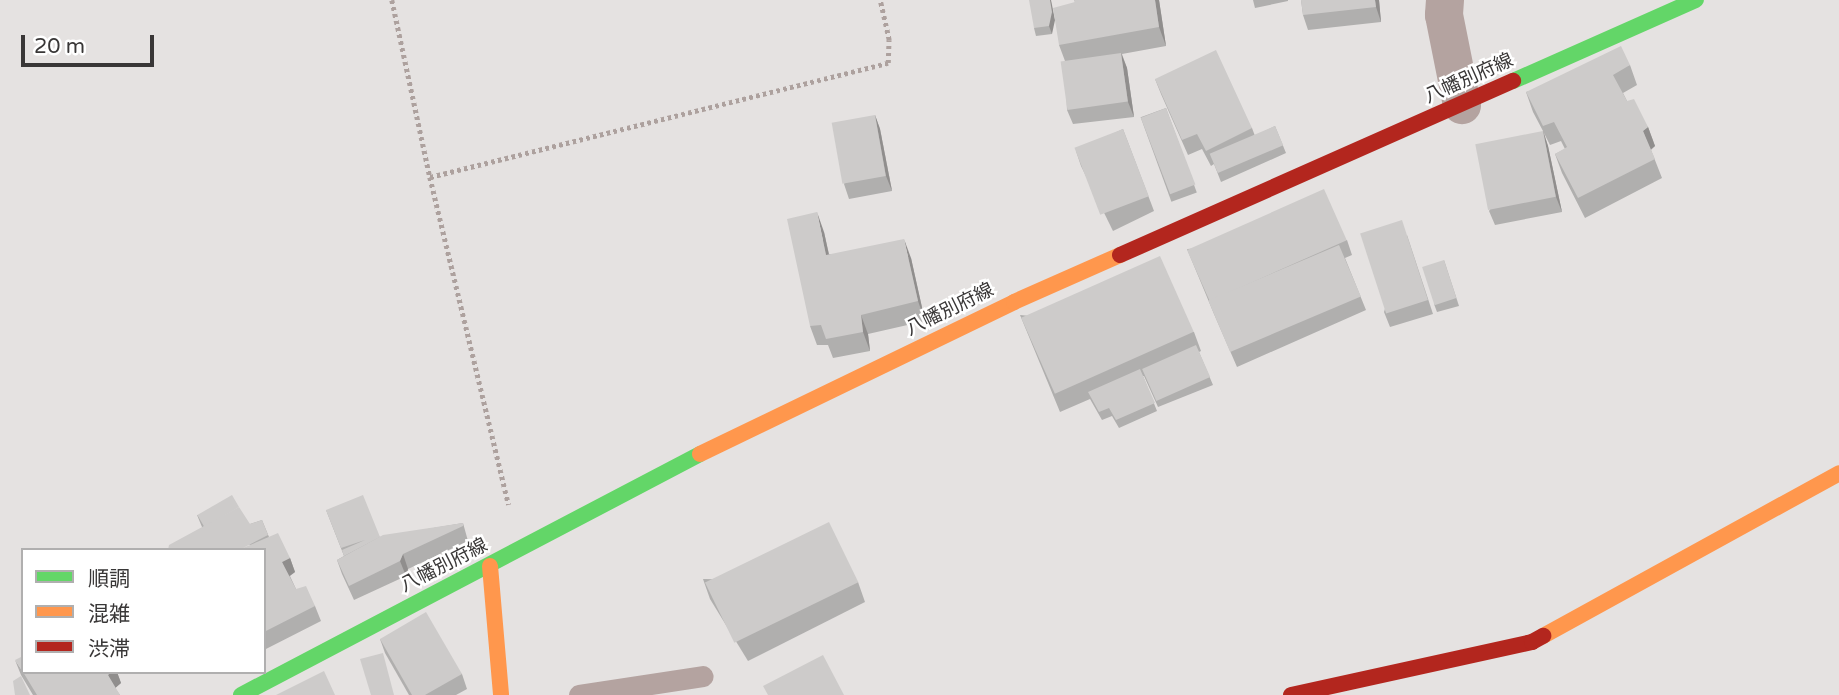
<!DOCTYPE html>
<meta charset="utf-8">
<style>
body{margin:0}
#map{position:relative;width:1839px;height:695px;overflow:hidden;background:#e5e2e1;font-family:"Varela Round","Noto Sans JP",sans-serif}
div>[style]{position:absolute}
.path>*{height:4.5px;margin-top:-2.25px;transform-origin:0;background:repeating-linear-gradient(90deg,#ada19e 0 3.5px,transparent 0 7px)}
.lane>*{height:21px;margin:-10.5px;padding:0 10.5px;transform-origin:10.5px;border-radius:10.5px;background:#b4a3a0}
.street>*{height:38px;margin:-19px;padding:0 19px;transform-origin:19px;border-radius:19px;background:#b4a3a0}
.fast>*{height:16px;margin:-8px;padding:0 8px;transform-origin:8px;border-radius:8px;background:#63d668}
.slow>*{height:16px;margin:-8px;padding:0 8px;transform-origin:8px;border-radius:8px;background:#ff974d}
.jam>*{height:16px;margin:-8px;padding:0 8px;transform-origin:8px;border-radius:8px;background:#b3261e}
.wall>*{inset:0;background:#b0afae;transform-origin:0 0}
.shaded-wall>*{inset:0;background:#908e8d}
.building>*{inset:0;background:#cdcbca;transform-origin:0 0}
span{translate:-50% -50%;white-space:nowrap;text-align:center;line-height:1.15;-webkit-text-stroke:5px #fff;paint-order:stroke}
.street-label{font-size:19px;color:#393737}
.legend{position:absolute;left:21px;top:548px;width:245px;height:126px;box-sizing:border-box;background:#fff;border:2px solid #b0afaf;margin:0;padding:9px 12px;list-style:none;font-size:21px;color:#393737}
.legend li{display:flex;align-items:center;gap:14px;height:35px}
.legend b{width:35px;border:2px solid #b0afaf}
.scale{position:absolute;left:21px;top:35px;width:133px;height:32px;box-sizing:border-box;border:4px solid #393737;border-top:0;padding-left:9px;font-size:21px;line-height:24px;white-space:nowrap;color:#393737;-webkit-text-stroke:5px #fff;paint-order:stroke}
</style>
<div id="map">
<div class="path">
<i style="left:392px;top:0;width:181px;rotate:77.9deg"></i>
<i style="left:430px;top:177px;width:337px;rotate:76.5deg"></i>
<i style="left:430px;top:177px;width:472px;rotate:-14deg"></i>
<i style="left:888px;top:63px;width:23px;rotate:-88deg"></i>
<i style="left:889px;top:40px;width:41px;rotate:-102.7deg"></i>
</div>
<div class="lane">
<i style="left:579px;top:695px;width:125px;rotate:-8.7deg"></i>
</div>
<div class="street">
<i style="left:1445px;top:0;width:15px;rotate:94deg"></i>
<i style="left:1444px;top:15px;width:92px;rotate:78.7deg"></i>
</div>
<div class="fast">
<i style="left:1513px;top:81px;width:200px;rotate:-23.9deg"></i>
<i style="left:241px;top:695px;width:518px;rotate:-27.7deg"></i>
</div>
<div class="slow">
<i style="left:700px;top:454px;width:349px;rotate:-25.8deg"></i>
<i style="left:1014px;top:302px;width:116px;rotate:-23.9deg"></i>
<i style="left:490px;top:566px;width:129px;rotate:85.1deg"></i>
<i style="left:1543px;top:636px;width:338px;rotate:-28.8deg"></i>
</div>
<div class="jam">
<i style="left:1120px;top:255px;width:430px;rotate:-23.9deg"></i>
<i style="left:1291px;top:695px;width:247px;rotate:-12.4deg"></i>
<i style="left:1532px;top:642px;width:13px;rotate:-29deg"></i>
</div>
<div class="wall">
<i style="clip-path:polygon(1051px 0,1052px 34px,1036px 36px,1034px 28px)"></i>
<i style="clip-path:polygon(1074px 0,1159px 0,1166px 46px,1122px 54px,1127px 68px,1134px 117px,1073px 124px,1067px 110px,1065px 61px,1059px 45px,1075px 2px)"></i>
<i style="clip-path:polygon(1253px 0,1288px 0,1288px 1px,1255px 8px)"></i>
<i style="clip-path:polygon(1301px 0,1379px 0,1381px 22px,1308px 30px,1303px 15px)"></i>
<i style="clip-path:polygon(1630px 65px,1637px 85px,1623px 93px,1627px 101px,1648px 127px,1655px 146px,1651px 150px,1662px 178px,1585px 218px,1562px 173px,1555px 154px,1565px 149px,1561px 141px,1550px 145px,1544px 133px,1548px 146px,1562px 212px,1495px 225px,1489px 211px,1543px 131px,1533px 112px,1526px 92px)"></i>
<i style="clip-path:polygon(1155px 79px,1252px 128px,1255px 136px,1275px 126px,1286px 153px,1221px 182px,1214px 164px,1211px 166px,1202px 149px,1188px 155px,1161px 94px)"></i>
<i style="left:1166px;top:108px;width:90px;height:27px;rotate:70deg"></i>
<i style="clip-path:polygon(875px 115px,880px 129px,892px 191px,849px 199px,844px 184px)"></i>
<i style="clip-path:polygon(1123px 129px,1154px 211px,1113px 231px,1081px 166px,1076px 151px)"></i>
<i style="clip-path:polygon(824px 232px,829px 254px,911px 258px,925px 321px,868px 334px,870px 351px,833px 358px,828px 345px,817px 345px,810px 326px)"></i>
<i style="clip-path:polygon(1407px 235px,1433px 314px,1390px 327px,1384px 312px)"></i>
<i style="clip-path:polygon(1347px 240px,1352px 255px,1345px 258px,1366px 310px,1237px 367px,1214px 314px,1187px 249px)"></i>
<i style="clip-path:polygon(1444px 260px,1459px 306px,1437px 312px,1434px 304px)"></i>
<i style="clip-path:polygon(1020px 315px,1194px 332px,1201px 351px,1199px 352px,1213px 385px,1158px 407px,1144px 376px,1143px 376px,1157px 411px,1119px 428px,1112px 416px,1102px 420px,1090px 399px,1060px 412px)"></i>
<i style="clip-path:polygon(326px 510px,380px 537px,463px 523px,468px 541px,408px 569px,406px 576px,354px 600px,342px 574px,337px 560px,344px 556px)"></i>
<i style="clip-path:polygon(197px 515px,250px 524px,262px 520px,269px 537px,290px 558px,295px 572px,290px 576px,296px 589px,315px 606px,321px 621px,264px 650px,264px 550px,202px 527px)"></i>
<i style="clip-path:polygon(703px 579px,858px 582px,865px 602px,748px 661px,710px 599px)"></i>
<i style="clip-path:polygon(380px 639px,462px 674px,467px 689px,456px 695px,409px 695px,385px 653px)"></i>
<i style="clip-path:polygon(15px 660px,23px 672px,117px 672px,121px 683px,115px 688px,120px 695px,33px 695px,21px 675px)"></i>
</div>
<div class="shaded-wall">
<i style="clip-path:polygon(1050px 0,1051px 0,1055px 20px,1052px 34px,1049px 26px)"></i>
<i style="clip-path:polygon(1155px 0,1159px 0,1166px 46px,1159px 27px)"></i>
<i style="clip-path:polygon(1375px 0,1379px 0,1381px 22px,1376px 7px)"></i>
<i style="clip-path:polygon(1121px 53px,1127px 68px,1134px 117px,1128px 102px)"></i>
<i style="clip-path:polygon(875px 115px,880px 129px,892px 191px,886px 176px)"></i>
<i style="clip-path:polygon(1648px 127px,1655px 146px,1650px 150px,1643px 131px)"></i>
<i style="clip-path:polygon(1543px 131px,1548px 146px,1562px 212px,1556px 197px)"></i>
<i style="clip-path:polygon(817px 212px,824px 232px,833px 274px,826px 255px)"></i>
<i style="clip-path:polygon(904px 239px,911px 258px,925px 321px,918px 301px)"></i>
<i style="clip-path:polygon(861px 315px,868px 334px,870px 351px,863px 332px)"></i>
<i style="clip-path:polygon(403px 554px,408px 569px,406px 576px,400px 561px)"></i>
<i style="clip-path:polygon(290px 558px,295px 572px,288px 577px,282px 562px)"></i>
<i style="clip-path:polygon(111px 672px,117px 672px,121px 683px,113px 690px,108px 675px)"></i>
</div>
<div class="building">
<i style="clip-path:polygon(1029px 0,1050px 0,1052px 12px,1049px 26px,1034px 28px)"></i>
<i style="clip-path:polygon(1074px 0,1155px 0,1159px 27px,1059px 45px,1053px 8px,1075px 2px)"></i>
<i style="clip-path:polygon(1301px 0,1375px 0,1376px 7px,1303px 15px)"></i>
<i style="clip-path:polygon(1621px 46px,1630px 65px,1613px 75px,1627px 101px,1634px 99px,1648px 127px,1643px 131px,1655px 159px,1578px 198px,1555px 154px,1567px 147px,1554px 122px,1543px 126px,1526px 92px)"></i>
<i style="clip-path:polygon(1216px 50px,1252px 128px,1206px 151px,1197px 134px,1182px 140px,1155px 79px)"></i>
<i style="left:1121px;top:53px;width:49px;height:61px;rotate:82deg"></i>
<i style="left:1166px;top:108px;width:82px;height:27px;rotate:69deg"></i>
<i style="left:875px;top:115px;width:62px;height:44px;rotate:80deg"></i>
<i style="left:1275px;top:126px;width:21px;height:71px;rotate:67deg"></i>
<i style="left:1123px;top:129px;width:72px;height:52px;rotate:69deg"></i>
<i style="left:1543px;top:131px;width:67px;height:69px;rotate:79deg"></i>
<i style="left:1324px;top:189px;width:56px;height:150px;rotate:66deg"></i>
<i style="clip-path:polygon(817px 212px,826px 255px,904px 239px,918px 301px,861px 315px,863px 332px,826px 339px,821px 325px,810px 326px,787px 219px)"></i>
<i style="left:1402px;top:220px;width:84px;height:44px;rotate:72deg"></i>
<i style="left:1339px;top:245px;width:56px;height:142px;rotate:67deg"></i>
<i style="left:1160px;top:256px;width:83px;height:152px;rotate:66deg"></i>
<i style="left:1444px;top:260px;width:40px;height:23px;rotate:72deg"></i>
<i style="left:1196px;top:345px;width:35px;height:59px;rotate:66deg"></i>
<i style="clip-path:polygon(1140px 369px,1155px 403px,1116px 420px,1109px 408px,1099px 412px,1088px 392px)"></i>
<i style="left:232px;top:495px;width:14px;height:40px;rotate:60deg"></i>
<i style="clip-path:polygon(363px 495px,380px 537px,344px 556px,342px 550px,365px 540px,341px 548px,326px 510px)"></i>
<i style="clip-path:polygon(239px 507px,250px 524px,262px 520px,268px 535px,243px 548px,278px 533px,290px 558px,282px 562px,296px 589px,306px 586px,315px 606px,264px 632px,264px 550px,168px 550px,169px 545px)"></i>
<i style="left:829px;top:522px;width:67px;height:138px;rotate:64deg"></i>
<i style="clip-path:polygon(463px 523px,463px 526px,403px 554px,400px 561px,349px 586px,337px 560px,383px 535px)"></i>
<i style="clip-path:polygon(426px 612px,462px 674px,425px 695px,412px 695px,380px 639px)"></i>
<i style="clip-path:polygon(383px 653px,394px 695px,371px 695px,360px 659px)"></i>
<i style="clip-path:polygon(823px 655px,844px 695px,768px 695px,763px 686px)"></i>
<i style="clip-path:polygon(23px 656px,23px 672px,15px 660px)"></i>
<i style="clip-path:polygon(324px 671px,335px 695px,276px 695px)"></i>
<i style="clip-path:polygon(23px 672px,111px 672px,108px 675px,120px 695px,37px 695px)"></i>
<i style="clip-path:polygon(21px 676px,30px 695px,15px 695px,13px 681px)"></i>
</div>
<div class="street-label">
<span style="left:1469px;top:79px;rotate:-24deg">八幡別府線</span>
<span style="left:950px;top:310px;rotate:-26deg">八幡別府線</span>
<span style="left:444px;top:566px;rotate:-27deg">八幡別府線</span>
</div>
<ul class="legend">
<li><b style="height:9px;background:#63d668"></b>順調</li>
<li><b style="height:9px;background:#ff974d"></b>混雑</li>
<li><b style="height:9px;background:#b3261e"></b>渋滞</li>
</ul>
<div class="scale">20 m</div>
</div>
